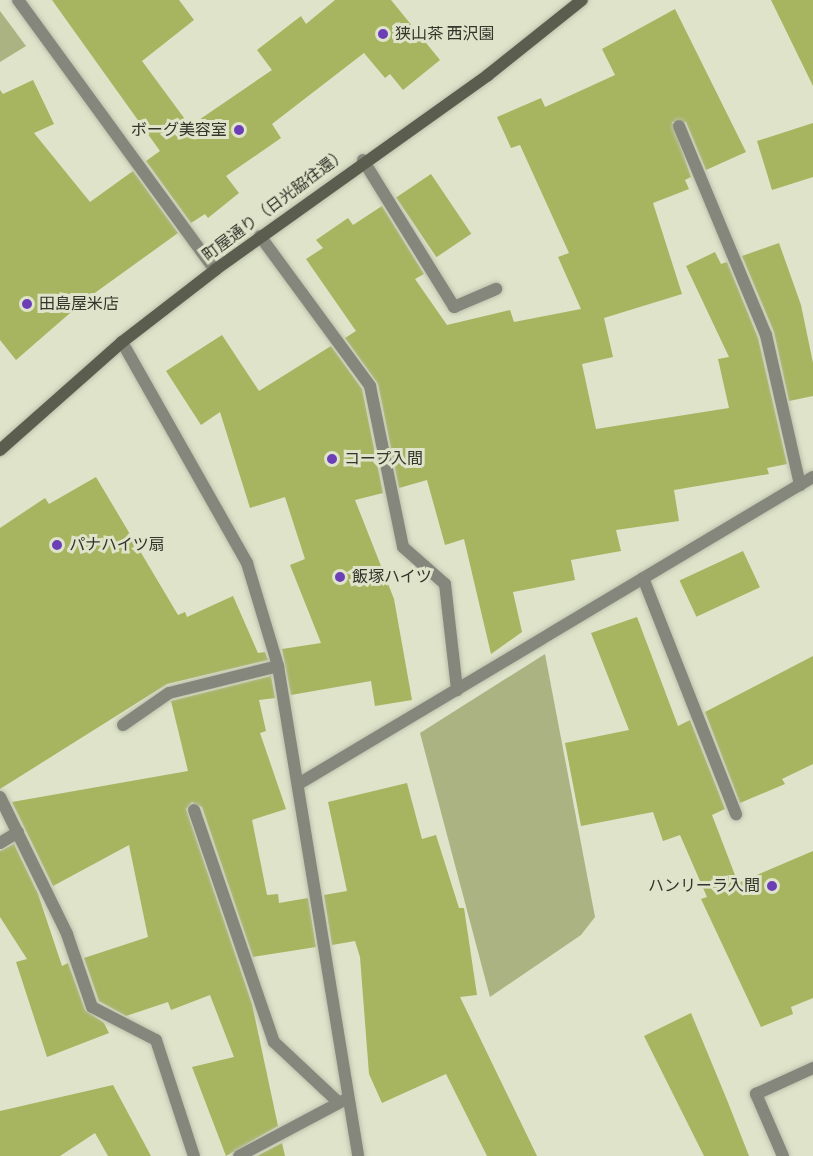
<!DOCTYPE html>
<meta charset="utf-8">
<style>
body{margin:0}
#map{position:relative;width:813px;height:1156px;overflow:hidden;background:#dee3ca;font-family:Signika,"Noto Sans JP",sans-serif}
div>[style]{position:absolute}
.green>*{inset:0;background:#aab381}
.building>*{inset:0;background:#a7b460;transform-origin:0 0}
.roads{filter:drop-shadow(0 0 2px #bcc0aa) drop-shadow(0 0 2px #bcc0aa)}
.lane>*{height:12px;margin:-6px;padding:0 6px;transform-origin:6px;border-radius:6px;background:#85877d}
.street>*{height:12px;margin:-6px;padding:0 6px;transform-origin:6px;border-radius:6px;background:#85877d}
.secondary>*{height:12px;margin:-6px;padding:0 6px;transform-origin:6px;border-radius:6px;background:#5b5e4f}
.dots>*{width:16px;height:16px;translate:-50% -50%;box-sizing:border-box;border:3px solid #dee3ca;border-radius:50%}
span{translate:-50% -50%;white-space:nowrap;text-align:center;line-height:1.15;-webkit-text-stroke:6px #dee3ca;paint-order:stroke}
.poi-label{font-size:16px;color:#33352b}
.left{translate:0 -50%;text-align:left}
.right{translate:-100% -50%;text-align:right}
.street-label{font-size:16px;color:#33352b}
</style>
<div id="map">
<div class="green">
<i style="clip-path:polygon(0 11px,26px 46px,0 62px)"></i>
<i style="clip-path:polygon(545px 654px,595px 917px,581px 935px,490px 997px,420px 733px)"></i>
</div>
<div class="building">
<i style="clip-path:polygon(52px 0,179px 0,194px 20px,142px 61px,190px 126px,272px 70px,257px 50px,301px 16px,306px 24px,335px 0,391px 0,440px 60px,403px 90px,390px 74px,385px 78px,364px 53px,272px 124px,281px 138px,226px 176px,239px 193px,208px 218px,205px 214px,191px 223px,146px 161px,160px 151px)"></i>
<i style="clip-path:polygon(771px 0,813px 0,813px 86px)"></i>
<i style="clip-path:polygon(675px 9px,746px 152px,706px 170px,686px 122px,672px 122px,691px 177px,685px 180px,689px 189px,653px 203px,682px 294px,604px 318px,613px 357px,582px 364px,596px 429px,729px 408px,718px 359px,729px 357px,686px 266px,715px 252px,721px 264px,727px 262px,758px 338px,787px 464px,767px 468px,769px 474px,674px 490px,679px 521px,616px 530px,621px 551px,571px 560px,575px 580px,513px 592px,522px 632px,491px 654px,464px 539px,445px 545px,427px 480px,399px 488px,378px 384px,345px 338px,356px 331px,306px 259px,323px 248px,316px 240px,348px 218px,353px 225px,382px 206px,424px 274px,415px 279px,447px 325px,510px 310px,514px 322px,581px 309px,558px 257px,569px 253px,520px 145px,511px 148px,497px 117px,541px 98px,545px 107px,615px 75px,602px 49px)"></i>
<i style="clip-path:polygon(33px 80px,54px 124px,34px 133px,90px 202px,133px 171px,178px 233px,85px 300px,16px 360px,0 340px,0 90px,3px 94px)"></i>
<i style="clip-path:polygon(813px 123px,813px 177px,772px 190px,757px 141px)"></i>
<i style="left:431px;top:174px;width:72px;height:42px;rotate:56deg"></i>
<i style="clip-path:polygon(779px 243px,801px 305px,813px 363px,813px 396px,789px 401px,774px 332px,742px 256px)"></i>
<i style="clip-path:polygon(222px 335px,259px 391px,331px 346px,362px 389px,383px 493px,355px 500px,394px 599px,412px 700px,375px 706px,371px 681px,291px 695px,282px 649px,321px 643px,290px 565px,305px 559px,285px 497px,250px 508px,220px 412px,201px 425px,166px 371px)"></i>
<i style="clip-path:polygon(96px 477px,178px 615px,185px 612px,187px 617px,233px 596px,258px 653px,265px 652px,268px 660px,167px 684px,0 789px,0 528px,45px 498px,49px 504px)"></i>
<i style="left:743px;top:551px;width:40px;height:70px;rotate:65deg"></i>
<i style="clip-path:polygon(637px 617px,678px 726px,690px 720px,725px 809px,712px 815px,738px 883px,813px 851px,813px 998px,791px 1007px,793px 1014px,761px 1027px,701px 899px,707px 897px,680px 835px,663px 841px,653px 812px,581px 826px,565px 743px,629px 730px,591px 633px)"></i>
<i style="clip-path:polygon(813px 656px,813px 764px,782px 779px,785px 784px,740px 803px,705px 712px)"></i>
<i style="clip-path:polygon(271px 676px,275px 698px,259px 700px,266px 731px,260px 733px,286px 809px,252px 820px,267px 895px,278px 894px,279px 903px,308px 898px,316px 947px,253px 957px,202px 807px,192px 802px,186px 809px,252px 1004px,278px 1126px,226px 1156px,192px 1067px,234px 1057px,210px 995px,171px 1010px,168px 1002px,126px 1016px,99px 1001px,84px 958px,148px 937px,129px 845px,53px 886px,12px 802px,188px 771px,171px 701px)"></i>
<i style="clip-path:polygon(407px 783px,422px 839px,436px 835px,459px 908px,464px 908px,477px 995px,460px 997px,537px 1156px,487px 1156px,446px 1074px,382px 1103px,369px 1074px,360px 957px,355px 941px,332px 945px,324px 895px,347px 891px,328px 802px)"></i>
<i style="clip-path:polygon(14px 844px,38px 894px,62px 966px,68px 963px,85px 1010px,104px 1023px,109px 1033px,47px 1057px,16px 962px,27px 959px,0 917px,0 851px)"></i>
<i style="clip-path:polygon(691px 1013px,727px 1100px,749px 1156px,704px 1156px,644px 1036px)"></i>
<i style="clip-path:polygon(113px 1085px,151px 1156px,108px 1156px,95px 1133px,60px 1156px,0 1156px,0 1111px)"></i>
<i style="clip-path:polygon(282px 1143px,285px 1156px,257px 1156px)"></i>
</div>
<div class="roads">
<div class="lane">
<i style="left:363px;top:160px;width:173px;rotate:58.2deg"></i>
<i style="left:454px;top:307px;width:46px;rotate:-23.2deg"></i>
<i style="left:260px;top:236px;width:186px;rotate:53.7deg"></i>
<i style="left:370px;top:386px;width:164px;rotate:78.4deg"></i>
<i style="left:403px;top:547px;width:56px;rotate:41.4deg"></i>
<i style="left:445px;top:584px;width:107px;rotate:83.5deg"></i>
<i style="left:123px;top:725px;width:56px;rotate:-34.8deg"></i>
<i style="left:169px;top:693px;width:112px;rotate:-13.9deg"></i>
<i style="left:0;top:797px;width:153px;rotate:63.9deg"></i>
<i style="left:67px;top:934px;width:77px;rotate:71.1deg"></i>
<i style="left:92px;top:1007px;width:72px;rotate:27.3deg"></i>
<i style="left:156px;top:1040px;width:122px;rotate:71.9deg"></i>
<i style="left:194px;top:810px;width:245px;rotate:71deg"></i>
<i style="left:274px;top:1042px;width:86px;rotate:43.1deg"></i>
<i style="left:0;top:843px;width:21px;rotate:-31deg"></i>
</div>
<div class="street">
<i style="left:18px;top:0;width:334px;rotate:53.9deg"></i>
<i style="left:679px;top:126px;width:226px;rotate:67.4deg"></i>
<i style="left:766px;top:335px;width:154px;rotate:77.2deg"></i>
<i style="left:122px;top:342px;width:254px;rotate:60.5deg"></i>
<i style="left:247px;top:563px;width:108px;rotate:73.2deg"></i>
<i style="left:278px;top:666px;width:496px;rotate:80.7deg"></i>
<i style="left:643px;top:578px;width:254px;rotate:68.5deg"></i>
<i style="left:300px;top:783px;width:597px;rotate:-30.82deg"></i>
<i style="left:239px;top:1156px;width:123px;rotate:-28deg"></i>
<i style="left:783px;top:1156px;width:68px;rotate:-113.5deg"></i>
<i style="left:756px;top:1094px;width:63px;rotate:-24.5deg"></i>
</div>
<div class="secondary">
<i style="left:0;top:450px;width:163px;rotate:-41.5deg"></i>
<i style="left:122px;top:342px;width:118px;rotate:-37.7deg"></i>
<i style="left:215px;top:270px;width:335px;rotate:-35.5deg"></i>
<i style="left:488px;top:75px;width:120px;rotate:-38.6deg"></i>
</div>
</div>
<div class="dots">
<i style="left:383px;top:34px;background:#6d3fb7"></i>
<i style="left:239px;top:130px;background:#6d3fb7"></i>
<i style="left:27px;top:304px;background:#6d3fb7"></i>
<i style="left:332px;top:459px;background:#6d3fb7"></i>
<i style="left:57px;top:545px;background:#6d3fb7"></i>
<i style="left:340px;top:577px;background:#6d3fb7"></i>
<i style="left:772px;top:886px;background:#6d3fb7"></i>
</div>
<div class="poi-label">
<span class="left" style="left:395px;top:34px">狭山茶 西沢園</span>
<span class="right" style="left:227px;top:130px">ボーグ美容室</span>
<span class="left" style="left:39px;top:304px">田島屋米店</span>
<span class="left" style="left:344px;top:459px">コープ入間</span>
<span class="left" style="left:69px;top:545px">パナハイツ扇</span>
<span class="left" style="left:352px;top:577px">飯塚ハイツ</span>
<span class="right" style="left:760px;top:886px">ハンリーラ入間</span>
</div>
<div class="street-label">
<span style="left:275px;top:205px;rotate:-37deg">町屋通り（日光脇往還）</span>
</div>
</div>
